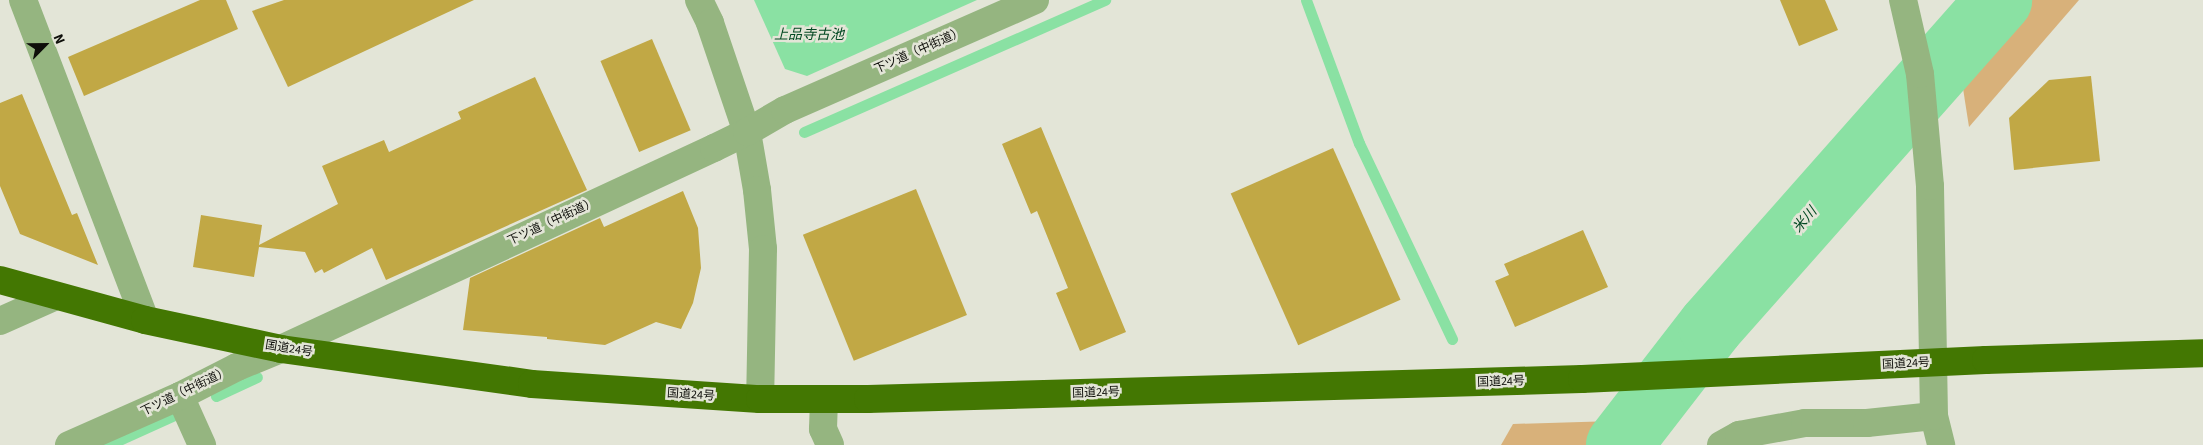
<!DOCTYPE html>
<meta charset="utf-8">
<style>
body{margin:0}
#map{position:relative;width:2203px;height:445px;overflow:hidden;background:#e3e5d7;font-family:"Source Sans 3","Noto Sans JP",sans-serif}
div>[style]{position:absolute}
.green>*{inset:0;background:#d8b17a}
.water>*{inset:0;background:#8ae1a3}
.stream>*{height:11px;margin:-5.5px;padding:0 5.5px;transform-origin:5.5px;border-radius:5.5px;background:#8ae1a3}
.river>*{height:66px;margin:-33px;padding:0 33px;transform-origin:33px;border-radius:33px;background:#8ae1a3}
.building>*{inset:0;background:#c1a845;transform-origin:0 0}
.minor>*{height:28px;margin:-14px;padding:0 14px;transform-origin:14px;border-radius:14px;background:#95b580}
.highway>*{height:28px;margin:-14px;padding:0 14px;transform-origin:14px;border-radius:14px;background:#437702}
span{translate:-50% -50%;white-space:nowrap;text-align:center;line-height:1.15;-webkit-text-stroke:5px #e3e5d7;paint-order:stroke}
.street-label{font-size:12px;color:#0e0e0a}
.water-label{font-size:14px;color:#024822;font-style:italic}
.north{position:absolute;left:20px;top:20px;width:50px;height:50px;-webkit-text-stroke:4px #e3e5d7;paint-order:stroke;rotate:67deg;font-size:14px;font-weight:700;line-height:20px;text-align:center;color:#0e0e0a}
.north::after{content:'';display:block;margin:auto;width:18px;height:22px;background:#0e0e0a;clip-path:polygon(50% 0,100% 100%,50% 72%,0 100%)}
</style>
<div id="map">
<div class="green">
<i style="clip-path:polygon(2018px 0,2079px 0,1969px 127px,1960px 69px)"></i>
<i style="clip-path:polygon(1614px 421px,1594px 445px,1501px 445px,1513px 424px)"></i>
</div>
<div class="water">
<i style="clip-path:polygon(754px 0,977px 0,807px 76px,785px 69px)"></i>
</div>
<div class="stream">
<i style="left:1306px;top:0;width:153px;rotate:69.7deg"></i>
<i style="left:1359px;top:143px;width:217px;rotate:64.6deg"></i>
<i style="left:804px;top:132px;width:329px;rotate:-23.7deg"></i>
<i style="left:216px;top:396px;width:45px;rotate:-24.9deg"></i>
<i style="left:108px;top:445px;width:85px;rotate:-24.4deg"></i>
</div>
<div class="river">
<i style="left:1619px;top:445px;width:150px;rotate:-52.3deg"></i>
<i style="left:1711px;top:326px;width:435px;rotate:-48.5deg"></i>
</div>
<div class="building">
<i style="clip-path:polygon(200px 0,226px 0,238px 29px,84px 96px,68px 57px)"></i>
<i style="clip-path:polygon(284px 0,474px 0,288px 87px,252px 11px)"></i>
<i style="clip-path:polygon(1780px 0,1825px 0,1838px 30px,1799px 46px)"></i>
<i style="left:652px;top:39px;width:99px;height:56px;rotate:67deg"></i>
<i style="clip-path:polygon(2091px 76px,2100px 161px,2014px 170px,2009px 118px,2049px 80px)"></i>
<i style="clip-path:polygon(535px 77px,587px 190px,386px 280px,372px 248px,324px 273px,322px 269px,315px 273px,305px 252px,259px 247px,254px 277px,193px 267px,201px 215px,262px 225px,259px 245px,338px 204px,322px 166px,384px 140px,389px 152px,461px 119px,458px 112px)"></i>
<i style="clip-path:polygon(22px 94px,72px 215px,77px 213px,98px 265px,20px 234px,0 186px,0 103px)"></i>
<i style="clip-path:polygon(1041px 127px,1126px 332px,1080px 351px,1056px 293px,1068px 288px,1037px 211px,1031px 214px,1002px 144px)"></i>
<i style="left:1333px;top:148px;width:166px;height:112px;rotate:66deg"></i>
<i style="left:916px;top:189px;width:136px;height:122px;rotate:68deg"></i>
<i style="clip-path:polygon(683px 191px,698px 228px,701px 268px,693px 303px,681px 329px,656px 322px,605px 345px,547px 339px,547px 337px,463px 330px,470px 278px,600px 218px,604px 227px)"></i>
<i style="clip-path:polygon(1583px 230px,1608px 287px,1515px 327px,1495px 281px,1509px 275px,1504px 264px)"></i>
</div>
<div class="minor">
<i style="left:23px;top:0;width:342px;rotate:69.1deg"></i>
<i style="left:699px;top:0;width:25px;rotate:64deg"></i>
<i style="left:710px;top:23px;width:115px;rotate:71.3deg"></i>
<i style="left:747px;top:132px;width:59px;rotate:80.2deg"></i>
<i style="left:757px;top:190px;width:59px;rotate:84.2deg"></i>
<i style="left:763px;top:249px;width:150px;rotate:91.1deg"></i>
<i style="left:0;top:321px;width:59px;rotate:-24deg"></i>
<i style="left:180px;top:396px;width:54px;rotate:65.8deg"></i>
<i style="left:824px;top:400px;width:29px;rotate:92deg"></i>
<i style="left:823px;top:429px;width:17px;rotate:66deg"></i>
<i style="left:1934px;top:416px;width:30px;rotate:76deg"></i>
<i style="left:69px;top:445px;width:121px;rotate:-23.8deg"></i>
<i style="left:180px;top:396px;width:64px;rotate:-27deg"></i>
<i style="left:237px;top:367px;width:48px;rotate:-22.2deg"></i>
<i style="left:281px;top:349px;width:477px;rotate:-24.9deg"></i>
<i style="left:714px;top:148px;width:37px;rotate:-26deg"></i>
<i style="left:747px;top:132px;width:44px;rotate:-30.1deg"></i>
<i style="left:785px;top:110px;width:273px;rotate:-23.7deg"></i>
<i style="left:1721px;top:445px;width:21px;rotate:-29deg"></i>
<i style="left:1739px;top:435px;width:67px;rotate:-10.3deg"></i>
<i style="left:1805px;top:423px;width:62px"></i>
<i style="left:1867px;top:423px;width:67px;rotate:-6deg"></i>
<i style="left:1934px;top:416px;width:230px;rotate:-91deg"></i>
<i style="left:1930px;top:186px;width:112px;rotate:-95.1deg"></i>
<i style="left:1920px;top:74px;width:76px;rotate:-102.9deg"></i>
</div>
<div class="highway">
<i style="left:0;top:280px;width:150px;rotate:15.4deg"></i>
<i style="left:145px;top:320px;width:139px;rotate:12deg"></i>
<i style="left:281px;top:349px;width:253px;rotate:7.9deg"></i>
<i style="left:532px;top:384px;width:228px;rotate:3.8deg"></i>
<i style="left:760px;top:399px;width:108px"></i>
<i style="left:868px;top:399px;width:714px;rotate:-1.6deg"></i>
<i style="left:1582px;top:379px;width:404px;rotate:-2.7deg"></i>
<i style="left:1986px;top:360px;width:217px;rotate:-1.8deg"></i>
</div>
<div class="street-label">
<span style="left:919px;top:51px;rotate:-24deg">下ツ道（中街道）</span>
<span style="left:552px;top:222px;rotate:-25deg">下ツ道（中街道）</span>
<span style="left:289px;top:349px;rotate:9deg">国道24号</span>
<span style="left:1906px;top:364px;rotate:-3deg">国道24号</span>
<span style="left:1501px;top:382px;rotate:-2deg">国道24号</span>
<span style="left:185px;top:392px;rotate:-26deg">下ツ道（中街道）</span>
<span style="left:1096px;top:393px;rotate:-2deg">国道24号</span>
<span style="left:691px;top:395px;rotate:4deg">国道24号</span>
</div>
<div class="water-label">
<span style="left:809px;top:35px">上品寺古池</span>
<span style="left:1805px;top:220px;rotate:-49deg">米川</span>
</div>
<div class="north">N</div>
</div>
